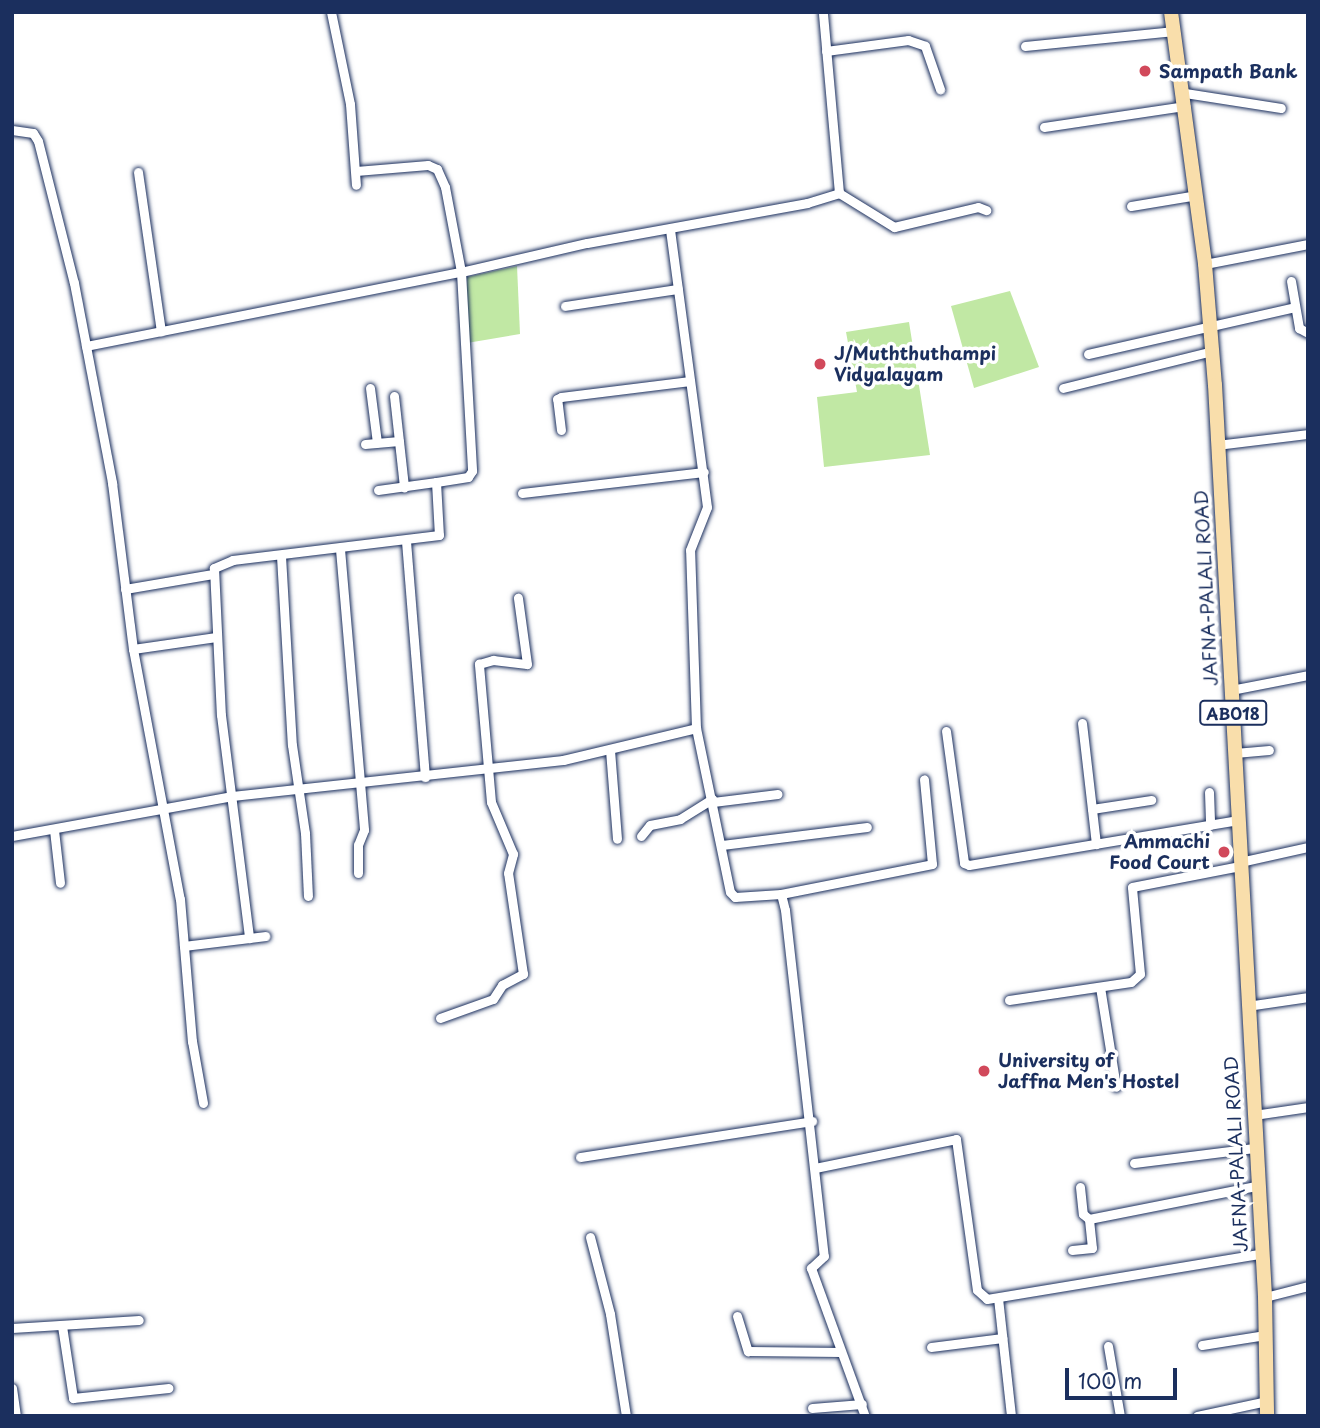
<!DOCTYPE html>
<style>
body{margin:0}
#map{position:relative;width:1320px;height:1428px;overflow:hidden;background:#fff;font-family:"Playpen Sans",sans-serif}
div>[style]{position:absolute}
.green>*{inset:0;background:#c1e8a4}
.roads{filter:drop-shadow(0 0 2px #1b2f5e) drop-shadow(0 0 2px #1b2f5e)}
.minor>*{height:9px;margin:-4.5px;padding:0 4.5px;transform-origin:4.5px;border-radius:4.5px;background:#fff}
.primary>*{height:14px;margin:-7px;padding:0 7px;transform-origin:7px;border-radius:7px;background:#f9deab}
.dots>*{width:19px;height:19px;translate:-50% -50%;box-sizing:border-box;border:4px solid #fff;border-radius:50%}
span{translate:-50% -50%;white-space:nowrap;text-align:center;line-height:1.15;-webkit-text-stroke:7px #fff;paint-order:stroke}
.shield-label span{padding:2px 5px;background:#fff;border:2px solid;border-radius:5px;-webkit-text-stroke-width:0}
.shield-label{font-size:16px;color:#1b2f5e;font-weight:700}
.poi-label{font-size:18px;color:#1b2f5e;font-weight:700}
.left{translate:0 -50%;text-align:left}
.right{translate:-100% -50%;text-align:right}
.street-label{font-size:18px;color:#1b2f5e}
.frame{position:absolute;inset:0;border:14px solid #1b2f5e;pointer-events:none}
.scale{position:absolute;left:1065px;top:1368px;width:112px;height:32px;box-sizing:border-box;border:4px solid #1b2f5e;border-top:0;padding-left:9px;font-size:21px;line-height:24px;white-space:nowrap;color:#1b2f5e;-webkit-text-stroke:5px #fff;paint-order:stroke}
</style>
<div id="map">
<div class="green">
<i style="clip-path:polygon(517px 266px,520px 334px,467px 343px,467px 277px)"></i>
<i style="clip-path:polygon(1010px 291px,1039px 367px,974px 388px,951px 306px)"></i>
<i style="clip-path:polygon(909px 322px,930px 455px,824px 467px,817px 397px,857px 392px,846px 332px)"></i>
</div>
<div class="roads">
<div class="minor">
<i style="left:331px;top:12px;width:94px;rotate:78.3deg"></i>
<i style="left:350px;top:104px;width:81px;rotate:85.8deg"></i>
<i style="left:1025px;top:46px;width:150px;rotate:-5.7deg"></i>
<i style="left:826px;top:51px;width:83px;rotate:-7.6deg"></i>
<i style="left:908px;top:40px;width:18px;rotate:19deg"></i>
<i style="left:925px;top:46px;width:46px;rotate:70.8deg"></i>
<i style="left:1185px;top:93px;width:97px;rotate:8.9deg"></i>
<i style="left:1044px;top:127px;width:143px;rotate:-8.5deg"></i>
<i style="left:12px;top:130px;width:21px;rotate:8deg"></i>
<i style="left:33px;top:133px;width:9px;rotate:58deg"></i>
<i style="left:38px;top:141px;width:146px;rotate:75.8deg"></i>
<i style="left:74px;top:283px;width:204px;rotate:79.2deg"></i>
<i style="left:112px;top:483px;width:167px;rotate:82.8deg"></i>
<i style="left:133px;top:649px;width:254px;rotate:79.4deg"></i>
<i style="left:180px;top:899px;width:143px;rotate:85.2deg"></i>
<i style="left:192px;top:1041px;width:63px;rotate:79.9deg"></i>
<i style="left:356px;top:171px;width:72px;rotate:-4.8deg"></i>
<i style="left:428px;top:165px;width:10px;rotate:24deg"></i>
<i style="left:437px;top:169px;width:20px;rotate:66deg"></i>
<i style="left:445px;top:187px;width:86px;rotate:79.3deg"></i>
<i style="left:461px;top:272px;width:129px;rotate:-13deg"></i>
<i style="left:587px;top:243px;width:224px;rotate:-10.3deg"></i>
<i style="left:807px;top:203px;width:34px;rotate:-17deg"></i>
<i style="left:839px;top:193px;width:182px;rotate:-95.1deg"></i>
<i style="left:138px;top:172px;width:161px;rotate:81.8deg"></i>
<i style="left:839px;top:193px;width:65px;rotate:31.7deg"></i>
<i style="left:894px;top:227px;width:86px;rotate:-13.4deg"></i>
<i style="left:978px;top:207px;width:9px;rotate:21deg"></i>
<i style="left:1131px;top:206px;width:67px;rotate:-9.5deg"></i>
<i style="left:1205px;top:264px;width:105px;rotate:-11deg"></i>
<i style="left:1291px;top:281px;width:48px;rotate:80.3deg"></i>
<i style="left:1299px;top:328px;width:10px;rotate:29deg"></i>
<i style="left:565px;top:306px;width:114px;rotate:-8.6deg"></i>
<i style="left:86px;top:346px;width:382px;rotate:-11.2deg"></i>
<i style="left:461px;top:272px;width:199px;rotate:86.8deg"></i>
<i style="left:472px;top:471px;width:7px;rotate:124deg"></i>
<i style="left:468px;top:477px;width:32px;rotate:171deg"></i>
<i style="left:436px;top:482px;width:53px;rotate:86.8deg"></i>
<i style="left:439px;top:535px;width:208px;rotate:173.1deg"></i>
<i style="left:233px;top:560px;width:21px;rotate:157deg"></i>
<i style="left:214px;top:568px;width:147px;rotate:87.3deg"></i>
<i style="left:221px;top:715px;width:225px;rotate:82.8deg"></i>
<i style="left:1088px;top:354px;width:212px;rotate:-12.8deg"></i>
<i style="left:370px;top:388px;width:55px;rotate:82.7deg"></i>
<i style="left:1063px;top:388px;width:154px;rotate:-13.9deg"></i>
<i style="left:394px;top:396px;width:92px;rotate:83.7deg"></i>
<i style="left:561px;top:430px;width:31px;rotate:-97deg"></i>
<i style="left:557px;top:399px;width:4px;rotate:-27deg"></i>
<i style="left:561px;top:397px;width:130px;rotate:-7.1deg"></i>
<i style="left:365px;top:444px;width:34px;rotate:-5deg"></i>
<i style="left:1217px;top:445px;width:92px;rotate:-6.9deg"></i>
<i style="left:378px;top:490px;width:59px;rotate:-7.9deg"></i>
<i style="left:522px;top:493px;width:183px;rotate:-6.6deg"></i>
<i style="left:406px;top:541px;width:237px;rotate:85.4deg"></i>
<i style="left:340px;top:549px;width:282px;rotate:85.1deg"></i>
<i style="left:364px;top:830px;width:16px;rotate:112deg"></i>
<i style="left:358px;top:845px;width:28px;rotate:90deg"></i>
<i style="left:281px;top:556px;width:189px;rotate:86.7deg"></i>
<i style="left:292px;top:745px;width:89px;rotate:81.6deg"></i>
<i style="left:305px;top:833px;width:63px;rotate:87.3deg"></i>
<i style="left:125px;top:589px;width:89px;rotate:-9.7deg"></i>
<i style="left:133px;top:649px;width:84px;rotate:-8.2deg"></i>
<i style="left:1231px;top:690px;width:78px;rotate:-11deg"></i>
<i style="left:1082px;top:723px;width:122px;rotate:83.4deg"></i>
<i style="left:696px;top:728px;width:167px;rotate:78.3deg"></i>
<i style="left:730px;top:892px;width:7px;rotate:45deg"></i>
<i style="left:735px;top:897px;width:46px;rotate:-3.7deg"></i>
<i style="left:781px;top:894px;width:16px;rotate:76deg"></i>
<i style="left:785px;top:910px;width:348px;rotate:83.6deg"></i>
<i style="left:824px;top:1256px;width:18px;rotate:137deg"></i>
<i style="left:811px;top:1268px;width:158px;rotate:70deg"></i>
<i style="left:946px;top:731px;width:133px;rotate:82.2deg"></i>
<i style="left:964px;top:863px;width:5px;rotate:22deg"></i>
<i style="left:969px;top:865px;width:273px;rotate:-9.5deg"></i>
<i style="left:610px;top:750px;width:89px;rotate:85.5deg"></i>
<i style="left:1235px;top:753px;width:34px;rotate:-5deg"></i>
<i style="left:1209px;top:792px;width:33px;rotate:88deg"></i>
<i style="left:713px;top:802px;width:65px;rotate:-7deg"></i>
<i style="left:1092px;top:809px;width:60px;rotate:-8.7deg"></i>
<i style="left:54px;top:830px;width:53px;rotate:83.5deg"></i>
<i style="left:12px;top:836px;width:224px;rotate:-10.3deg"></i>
<i style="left:232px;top:796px;width:333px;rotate:-6.2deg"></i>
<i style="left:563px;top:760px;width:137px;rotate:-13.5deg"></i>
<i style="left:696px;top:728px;width:178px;rotate:-91.9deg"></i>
<i style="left:690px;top:550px;width:46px;rotate:-68.4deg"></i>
<i style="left:707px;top:507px;width:280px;rotate:-97.6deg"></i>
<i style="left:641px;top:836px;width:14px;rotate:-51deg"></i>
<i style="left:650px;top:825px;width:31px;rotate:-11deg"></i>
<i style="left:680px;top:819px;width:38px;rotate:-32deg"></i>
<i style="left:722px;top:845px;width:146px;rotate:-7.1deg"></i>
<i style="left:1240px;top:862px;width:70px;rotate:-12.4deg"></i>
<i style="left:781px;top:894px;width:154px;rotate:-11.2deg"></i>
<i style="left:932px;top:864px;width:85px;rotate:-95.4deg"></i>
<i style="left:184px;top:946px;width:82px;rotate:-7deg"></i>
<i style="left:1100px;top:987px;width:101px;rotate:80.9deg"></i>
<i style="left:1009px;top:1000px;width:123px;rotate:-8.4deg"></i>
<i style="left:1131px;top:982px;width:12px;rotate:-42deg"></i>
<i style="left:1140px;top:974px;width:87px;rotate:-95.3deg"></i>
<i style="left:1132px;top:887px;width:110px;rotate:-11deg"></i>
<i style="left:1247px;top:1006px;width:62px;rotate:-8.4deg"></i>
<i style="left:440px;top:1018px;width:56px;rotate:-19.7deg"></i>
<i style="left:493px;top:999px;width:17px;rotate:-57deg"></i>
<i style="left:502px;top:985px;width:24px;rotate:-28deg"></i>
<i style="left:523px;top:974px;width:102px;rotate:-98.4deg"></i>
<i style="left:508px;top:873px;width:20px;rotate:-75deg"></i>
<i style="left:513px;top:854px;width:56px;rotate:-112.9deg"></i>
<i style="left:491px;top:802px;width:139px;rotate:-95deg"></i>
<i style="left:479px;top:664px;width:15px;rotate:-16deg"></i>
<i style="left:493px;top:660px;width:34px;rotate:7deg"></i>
<i style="left:527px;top:664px;width:67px;rotate:-97.8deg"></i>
<i style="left:1254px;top:1115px;width:55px;rotate:-8.4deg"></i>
<i style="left:580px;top:1157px;width:235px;rotate:-8.8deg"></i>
<i style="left:1134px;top:1163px;width:121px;rotate:-7.1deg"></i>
<i style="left:815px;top:1168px;width:144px;rotate:-11.6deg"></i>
<i style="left:956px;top:1139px;width:152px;rotate:82.1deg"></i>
<i style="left:977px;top:1290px;width:13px;rotate:42deg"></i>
<i style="left:987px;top:1299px;width:277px;rotate:-9.4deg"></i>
<i style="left:1080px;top:1187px;width:27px;rotate:84deg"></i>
<i style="left:1083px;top:1214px;width:8px;rotate:40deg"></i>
<i style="left:1089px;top:1219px;width:170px;rotate:-11.2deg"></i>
<i style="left:590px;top:1237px;width:80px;rotate:75.4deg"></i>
<i style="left:610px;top:1314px;width:103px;rotate:81.1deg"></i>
<i style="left:1072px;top:1250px;width:20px;rotate:-6deg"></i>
<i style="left:1092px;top:1248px;width:29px;rotate:-96deg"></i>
<i style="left:1265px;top:1297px;width:44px;rotate:-14.3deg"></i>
<i style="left:998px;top:1298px;width:119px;rotate:83.7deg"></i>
<i style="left:737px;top:1316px;width:37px;rotate:73deg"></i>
<i style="left:748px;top:1351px;width:93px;rotate:0.6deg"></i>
<i style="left:62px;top:1326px;width:73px;rotate:81.3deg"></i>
<i style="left:73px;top:1398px;width:96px;rotate:-6deg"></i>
<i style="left:12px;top:1328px;width:127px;rotate:-3.6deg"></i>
<i style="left:1202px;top:1345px;width:64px;rotate:-9deg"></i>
<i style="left:1108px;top:1346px;width:71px;rotate:80.3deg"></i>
<i style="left:931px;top:1347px;width:72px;rotate:-7.2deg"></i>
<i style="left:12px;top:1388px;width:28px;rotate:82deg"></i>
<i style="left:812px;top:1408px;width:50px;rotate:-4.6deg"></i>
<i style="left:1197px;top:1416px;width:72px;rotate:-12.1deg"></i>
</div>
<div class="primary">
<i style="left:1171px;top:12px;width:254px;rotate:82.3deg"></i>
<i style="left:1205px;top:264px;width:121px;rotate:85.3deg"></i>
<i style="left:1215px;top:385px;width:913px;rotate:86.86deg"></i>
<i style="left:1265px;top:1297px;width:119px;rotate:89deg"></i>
</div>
</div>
<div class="dots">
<i style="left:1145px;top:71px;background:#d1495b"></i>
<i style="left:820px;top:364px;background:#d1495b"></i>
<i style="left:1224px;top:852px;background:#d1495b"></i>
<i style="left:984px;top:1071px;background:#d1495b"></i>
</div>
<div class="shield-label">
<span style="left:1233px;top:713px">AB018</span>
</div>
<div class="poi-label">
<span class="left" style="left:1159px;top:71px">Sampath Bank</span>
<span class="left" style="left:834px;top:364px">J/Muththuthampi<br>Vidyalayam</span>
<span class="right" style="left:1210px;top:852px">Ammachi<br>Food Court</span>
<span class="left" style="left:998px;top:1071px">University of<br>Jaffna Men's Hostel</span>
</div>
<div class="street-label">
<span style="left:1206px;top:588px;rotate:-93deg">JAFNA-PALALI ROAD</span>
<span style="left:1236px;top:1154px;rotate:-93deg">JAFNA-PALALI ROAD</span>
</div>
<div class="frame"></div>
<div class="scale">100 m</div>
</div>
